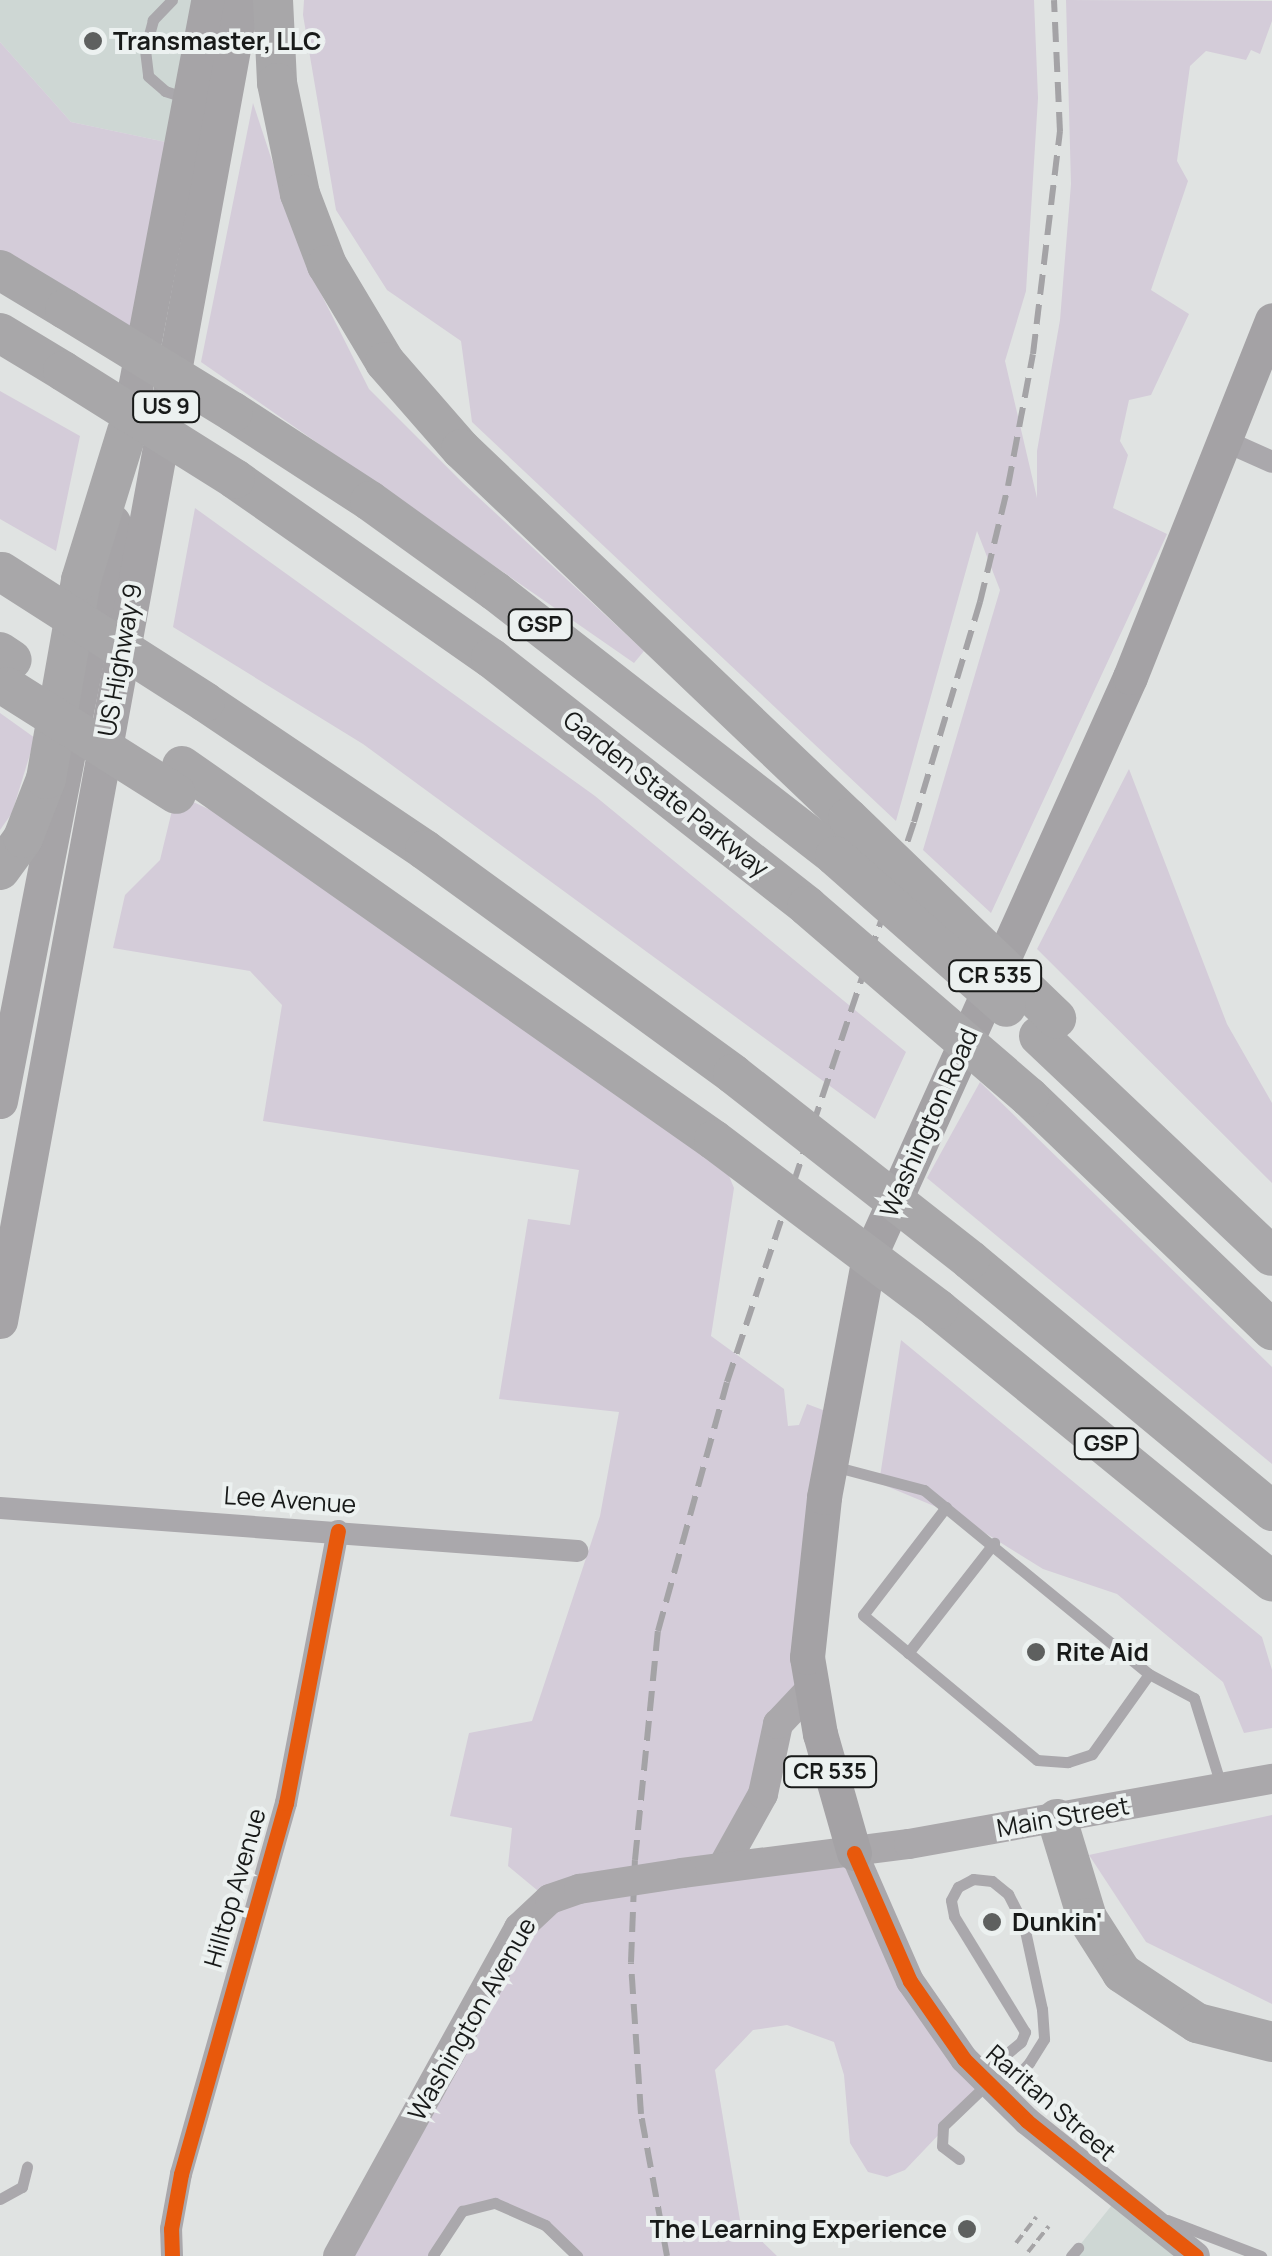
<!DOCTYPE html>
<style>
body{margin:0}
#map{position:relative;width:1272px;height:2256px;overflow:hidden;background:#e0e3e2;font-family:Manrope,sans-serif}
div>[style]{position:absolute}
.built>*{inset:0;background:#ced7d4}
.green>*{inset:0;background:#d4ccd9}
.path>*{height:4px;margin-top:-2px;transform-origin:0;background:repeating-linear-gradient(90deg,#a5a4a6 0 10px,transparent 0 15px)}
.service>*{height:11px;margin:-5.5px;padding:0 5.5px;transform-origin:5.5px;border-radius:5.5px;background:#aaa8ac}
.minor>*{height:22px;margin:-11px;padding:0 11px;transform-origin:11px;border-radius:11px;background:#aaa8ac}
.tertiary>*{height:28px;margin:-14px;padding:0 14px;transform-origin:14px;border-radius:14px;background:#aaa8ac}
.secondary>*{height:30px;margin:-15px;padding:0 15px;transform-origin:15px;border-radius:15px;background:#aaa8ab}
.primary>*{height:35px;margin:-17.5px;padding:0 17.5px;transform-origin:17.5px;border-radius:17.5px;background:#a4a2a5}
.trunk>*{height:35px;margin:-17.5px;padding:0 17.5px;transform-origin:17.5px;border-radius:17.5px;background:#a6a4a7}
.motorway>*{height:40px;margin:-20px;padding:0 20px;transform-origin:20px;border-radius:20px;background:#a8a7a9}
.rail>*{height:6px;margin-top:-3px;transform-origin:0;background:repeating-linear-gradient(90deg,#a4a3a6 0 20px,transparent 0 30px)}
.secondary-bridge>*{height:30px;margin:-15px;padding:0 15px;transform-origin:15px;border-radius:15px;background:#aaa8ab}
.motorway-bridge>*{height:40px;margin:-20px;padding:0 20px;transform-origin:20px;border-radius:20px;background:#a8a7a9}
.cycleway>*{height:15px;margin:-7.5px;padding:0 7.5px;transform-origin:7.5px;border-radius:7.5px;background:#e8590c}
.dots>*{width:28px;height:28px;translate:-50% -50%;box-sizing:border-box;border:5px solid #ecf1f0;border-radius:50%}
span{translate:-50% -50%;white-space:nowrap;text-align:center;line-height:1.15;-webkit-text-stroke:8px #ecf1f0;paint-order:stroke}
.shield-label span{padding:2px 8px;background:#ecf1f0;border:2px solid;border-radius:8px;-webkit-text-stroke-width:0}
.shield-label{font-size:22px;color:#181a19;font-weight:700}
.poi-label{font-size:25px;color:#181a19;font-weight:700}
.left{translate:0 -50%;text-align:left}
.right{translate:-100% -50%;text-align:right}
.street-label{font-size:25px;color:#181a19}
</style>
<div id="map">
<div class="built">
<i style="clip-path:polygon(0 0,208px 0,180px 145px,71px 122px,0 42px)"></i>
<i style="clip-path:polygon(1120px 2195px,1196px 2256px,1071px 2256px)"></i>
</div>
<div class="green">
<i style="clip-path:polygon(304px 0,1034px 0,1038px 98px,1026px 291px,1005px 361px,1037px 498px,1037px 451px,1060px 320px,1071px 184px,1066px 0,1272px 1px,1272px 21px,1260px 54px,1251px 50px,1246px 60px,1206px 51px,1190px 66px,1177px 161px,1188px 181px,1151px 290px,1189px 314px,1151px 395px,1129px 400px,1120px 441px,1128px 455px,1113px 508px,1167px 534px,991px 913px,923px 850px,1000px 590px,977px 531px,896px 821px,472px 422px,461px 341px,387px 290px,336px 210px,303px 15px)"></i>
<i style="clip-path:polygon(0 42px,71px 122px,180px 145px,141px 358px,0 270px)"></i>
<i style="clip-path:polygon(253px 103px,306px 264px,369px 389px,463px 483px,644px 651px,634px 663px,201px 362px)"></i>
<i style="clip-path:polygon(0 391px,80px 436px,56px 551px,0 519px)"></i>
<i style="clip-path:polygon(195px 508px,595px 796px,906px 1052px,875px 1119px,363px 744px,173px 627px)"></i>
<i style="clip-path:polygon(0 713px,35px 738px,12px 813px,0 830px)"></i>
<i style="clip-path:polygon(1129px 769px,1227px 1024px,1272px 1103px,1272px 1183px,1037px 949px)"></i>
<i style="clip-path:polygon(176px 794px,297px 850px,714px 1140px,734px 1188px,711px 1336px,784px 1389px,788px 1426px,799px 1425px,807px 1404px,839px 1416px,807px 1657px,724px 1865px,854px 1853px,878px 1916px,987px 2084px,905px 2170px,887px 2177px,868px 2172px,850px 2143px,844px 2075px,834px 2042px,787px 2025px,753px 2030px,715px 2070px,740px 2220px,777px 2256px,577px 2256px,559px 2235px,495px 2203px,462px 2211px,432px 2256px,338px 2256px,549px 1900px,508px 1866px,512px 1828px,450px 1816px,469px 1733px,532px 1721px,600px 1516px,619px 1412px,499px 1399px,528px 1219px,570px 1225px,579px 1170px,263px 1121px,282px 1005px,250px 971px,113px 948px,125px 895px,160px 860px)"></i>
<i style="clip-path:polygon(980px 1082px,1272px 1367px,1272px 1464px,927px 1178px)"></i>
<i style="clip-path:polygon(901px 1340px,1262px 1637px,1272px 1670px,1272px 1728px,1244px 1733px,1223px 1682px,1117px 1594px,1043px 1569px,958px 1516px,879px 1483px)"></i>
<i style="clip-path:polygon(1272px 1815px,1272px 2004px,1146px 1942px,1089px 1855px)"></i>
</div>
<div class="path">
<i style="left:1016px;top:2243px;width:33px;rotate:-52deg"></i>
<i style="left:1028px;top:2252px;width:33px;rotate:-51deg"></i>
</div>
<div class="service">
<i style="left:172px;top:0;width:28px;rotate:134deg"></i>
<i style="left:153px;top:20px;width:31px;rotate:105deg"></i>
<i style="left:145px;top:50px;width:26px;rotate:83deg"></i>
<i style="left:148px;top:76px;width:23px;rotate:41deg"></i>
<i style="left:165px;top:91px;width:23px;rotate:18deg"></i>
<i style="left:833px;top:1466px;width:94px;rotate:14.8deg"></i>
<i style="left:924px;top:1490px;width:291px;rotate:39.3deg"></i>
<i style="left:1149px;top:1674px;width:51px;rotate:28.1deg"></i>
<i style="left:1194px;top:1698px;width:91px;rotate:72.8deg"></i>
<i style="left:946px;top:1507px;width:136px;rotate:127.5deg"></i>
<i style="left:863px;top:1615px;width:226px;rotate:39.8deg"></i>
<i style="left:1037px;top:1760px;width:31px;rotate:4deg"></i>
<i style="left:1068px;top:1762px;width:25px;rotate:-18deg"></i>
<i style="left:1092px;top:1754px;width:98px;rotate:-54.5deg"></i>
<i style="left:908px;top:1653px;width:140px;rotate:-52deg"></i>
<i style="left:982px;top:2074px;width:50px;rotate:-39.4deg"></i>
<i style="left:1021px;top:2042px;width:11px;rotate:-68deg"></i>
<i style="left:1025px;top:2032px;width:136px;rotate:-121.5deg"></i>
<i style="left:954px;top:1916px;width:16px;rotate:-101deg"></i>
<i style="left:951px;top:1900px;width:15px;rotate:-62deg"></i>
<i style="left:958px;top:1887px;width:17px;rotate:-28deg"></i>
<i style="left:973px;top:1879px;width:19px;rotate:6deg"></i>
<i style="left:992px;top:1881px;width:21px;rotate:39deg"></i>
<i style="left:1008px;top:1894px;width:36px;rotate:63deg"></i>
<i style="left:1024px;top:1926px;width:85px;rotate:77.8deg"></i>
<i style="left:1042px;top:2009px;width:30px;rotate:86deg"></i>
<i style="left:1044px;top:2039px;width:28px;rotate:122deg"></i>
<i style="left:1029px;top:2063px;width:41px;rotate:133deg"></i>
<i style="left:959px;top:2159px;width:21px;rotate:-143deg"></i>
<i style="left:942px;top:2146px;width:20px;rotate:-87deg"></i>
<i style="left:943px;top:2126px;width:61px;rotate:-43.7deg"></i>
<i style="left:0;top:2199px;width:25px;rotate:-29deg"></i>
<i style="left:22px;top:2187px;width:21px;rotate:-76deg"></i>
<i style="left:1167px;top:2220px;width:101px;rotate:21deg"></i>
<i style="left:433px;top:2255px;width:53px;rotate:-56.6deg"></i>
<i style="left:462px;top:2211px;width:34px;rotate:-14deg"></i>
<i style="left:495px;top:2203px;width:55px;rotate:23.7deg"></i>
<i style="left:545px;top:2225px;width:45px;rotate:44.1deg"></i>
<i style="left:1071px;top:2256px;width:11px;rotate:-49deg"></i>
</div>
<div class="minor">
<i style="left:1225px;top:441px;width:51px;rotate:24.1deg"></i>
<i style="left:0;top:1508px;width:579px;rotate:4.26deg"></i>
<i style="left:172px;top:2256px;width:27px;rotate:-92deg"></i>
<i style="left:171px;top:2229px;width:56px;rotate:-79.7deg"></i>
<i style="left:181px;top:2174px;width:386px;rotate:-74.2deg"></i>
<i style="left:286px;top:1803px;width:277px;rotate:-79.2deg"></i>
</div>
<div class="tertiary">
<i style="left:854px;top:1853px;width:140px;rotate:66.4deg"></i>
<i style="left:910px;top:1981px;width:95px;rotate:55.3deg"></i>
<i style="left:964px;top:2059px;width:88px;rotate:44.5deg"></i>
<i style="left:1027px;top:2121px;width:216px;rotate:38.6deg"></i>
</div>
<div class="secondary">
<i style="left:723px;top:1866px;width:82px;rotate:-60.9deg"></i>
<i style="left:763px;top:1794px;width:72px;rotate:-77.9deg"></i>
<i style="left:778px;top:1724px;width:47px;rotate:-46.7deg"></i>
<i style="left:682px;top:1873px;width:229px;rotate:-7.3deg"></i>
<i style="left:909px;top:1844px;width:369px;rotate:-10.2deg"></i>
<i style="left:338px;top:2256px;width:375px;rotate:-61.1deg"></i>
<i style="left:519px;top:1928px;width:42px;rotate:-43.1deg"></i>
<i style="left:550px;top:1899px;width:31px;rotate:-19deg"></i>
</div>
<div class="primary">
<i style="left:854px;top:1853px;width:124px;rotate:-105.9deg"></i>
<i style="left:820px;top:1734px;width:78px;rotate:-99.6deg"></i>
<i style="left:807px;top:1657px;width:161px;rotate:-83.9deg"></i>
<i style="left:824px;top:1497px;width:244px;rotate:-79.4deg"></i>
<i style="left:869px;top:1257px;width:636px;rotate:-65.77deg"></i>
<i style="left:1130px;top:677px;width:384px;rotate:-68.3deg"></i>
</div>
<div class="trunk">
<i style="left:126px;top:436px;width:444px;rotate:-79.3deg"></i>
<i style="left:0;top:1101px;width:590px;rotate:-78.96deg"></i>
<i style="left:0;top:1321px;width:1343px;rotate:-79.62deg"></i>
</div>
<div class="motorway">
<i style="left:273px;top:0;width:83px;rotate:87.2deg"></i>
<i style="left:277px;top:83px;width:113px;rotate:78.3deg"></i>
<i style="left:300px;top:194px;width:76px;rotate:69.2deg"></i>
<i style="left:327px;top:265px;width:113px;rotate:59.1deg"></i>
<i style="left:385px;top:362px;width:116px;rotate:48.9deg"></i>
<i style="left:461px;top:449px;width:535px;rotate:43.64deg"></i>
<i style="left:0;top:270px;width:76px;rotate:31deg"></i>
<i style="left:0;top:333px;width:74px;rotate:31.1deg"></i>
<i style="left:233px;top:412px;width:163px;rotate:33deg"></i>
<i style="left:370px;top:501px;width:154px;rotate:35.8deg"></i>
<i style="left:495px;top:591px;width:431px;rotate:37.9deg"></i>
<i style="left:235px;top:479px;width:312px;rotate:35deg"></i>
<i style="left:491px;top:658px;width:402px;rotate:38.1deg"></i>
<i style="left:0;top:652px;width:14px;rotate:34deg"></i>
<i style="left:205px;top:702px;width:265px;rotate:33.9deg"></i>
<i style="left:425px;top:850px;width:381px;rotate:36deg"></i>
<i style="left:182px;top:766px;width:650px;rotate:35.11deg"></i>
<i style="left:0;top:870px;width:39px;rotate:-54deg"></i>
<i style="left:23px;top:838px;width:63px;rotate:-68.7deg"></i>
<i style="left:46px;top:779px;width:202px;rotate:-80deg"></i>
<i style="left:81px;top:580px;width:156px;rotate:-72.8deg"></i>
<i style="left:1039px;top:1036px;width:320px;rotate:43.4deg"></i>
<i style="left:1029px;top:1097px;width:337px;rotate:43.8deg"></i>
<i style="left:970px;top:1260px;width:393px;rotate:39.7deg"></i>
<i style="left:938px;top:1309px;width:431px;rotate:39.2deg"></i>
<i style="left:1057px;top:1819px;width:103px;rotate:73.1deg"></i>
<i style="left:1087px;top:1918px;width:65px;rotate:57.5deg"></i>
<i style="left:1122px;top:1973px;width:90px;rotate:33.7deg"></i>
<i style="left:1197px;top:2023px;width:77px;rotate:14.2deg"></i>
</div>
<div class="rail">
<i style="left:667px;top:2256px;width:144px;rotate:-100.4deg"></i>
<i style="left:641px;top:2114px;width:152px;rotate:-93.8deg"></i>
<i style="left:631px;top:1962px;width:102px;rotate:-87.8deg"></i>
<i style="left:635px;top:1860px;width:230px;rotate:-84.3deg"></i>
<i style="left:658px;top:1631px;width:258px;rotate:-74.5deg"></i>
<i style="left:727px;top:1382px;width:590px;rotate:-71.53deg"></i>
<i style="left:914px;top:822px;width:230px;rotate:-73.3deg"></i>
<i style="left:980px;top:602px;width:119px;rotate:-76.4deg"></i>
<i style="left:1008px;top:486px;width:134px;rotate:-79.3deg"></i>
<i style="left:1033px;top:354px;width:224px;rotate:-83.1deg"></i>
<i style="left:1060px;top:132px;width:132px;rotate:-92.6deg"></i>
</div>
<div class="secondary-bridge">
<i style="left:579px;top:1889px;width:104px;rotate:-8.8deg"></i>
</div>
<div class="motorway-bridge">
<i style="left:65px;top:309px;width:197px;rotate:31.5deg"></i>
<i style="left:63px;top:371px;width:203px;rotate:32.1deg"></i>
<i style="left:2px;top:572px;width:241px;rotate:32.6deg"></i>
<i style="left:7px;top:687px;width:200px;rotate:32.3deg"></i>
<i style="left:848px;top:818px;width:289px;rotate:43.9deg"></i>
<i style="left:835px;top:856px;width:228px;rotate:41.4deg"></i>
<i style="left:807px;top:906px;width:293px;rotate:40.7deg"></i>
<i style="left:733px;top:1074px;width:301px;rotate:38.1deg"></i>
<i style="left:714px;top:1140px;width:281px;rotate:37deg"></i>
</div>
<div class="cycleway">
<i style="left:854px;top:1853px;width:140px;rotate:66.4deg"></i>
<i style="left:910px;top:1981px;width:95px;rotate:55.3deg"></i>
<i style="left:964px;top:2059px;width:88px;rotate:44.5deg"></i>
<i style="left:1027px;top:2121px;width:216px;rotate:38.6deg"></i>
<i style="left:172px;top:2256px;width:27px;rotate:-92deg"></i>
<i style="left:171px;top:2229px;width:56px;rotate:-79.7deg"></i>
<i style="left:181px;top:2174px;width:386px;rotate:-74.2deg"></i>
<i style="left:286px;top:1803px;width:277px;rotate:-79.2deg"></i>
</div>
<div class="dots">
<i style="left:93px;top:41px;background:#5e605f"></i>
<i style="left:1036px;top:1652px;background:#5e605f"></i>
<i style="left:992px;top:1922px;background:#5e605f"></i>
<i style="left:967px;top:2229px;background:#5e605f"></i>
</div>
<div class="shield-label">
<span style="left:166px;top:407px">US 9</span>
<span style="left:540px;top:625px">GSP</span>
<span style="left:995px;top:976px">CR 535</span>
<span style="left:1106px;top:1444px">GSP</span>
<span style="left:830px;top:1772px">CR 535</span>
</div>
<div class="poi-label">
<span class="left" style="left:113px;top:41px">Transmaster, LLC</span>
<span class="left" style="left:1056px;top:1652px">Rite Aid</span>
<span class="left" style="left:1012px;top:1922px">Dunkin'</span>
<span class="right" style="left:947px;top:2229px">The Learning Experience</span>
</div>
<div class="street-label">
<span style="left:120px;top:660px;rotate:-80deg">US Highway 9</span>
<span style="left:666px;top:794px;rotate:38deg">Garden State Parkway</span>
<span style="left:929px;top:1123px;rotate:-66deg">Washington Road</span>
<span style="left:290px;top:1500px;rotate:4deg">Lee Avenue</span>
<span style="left:1063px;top:1817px;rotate:-10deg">Main Street</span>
<span style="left:235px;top:1888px;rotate:-74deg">Hilltop Avenue</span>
<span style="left:472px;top:2019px;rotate:-60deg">Washington Avenue</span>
<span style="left:1051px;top:2103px;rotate:41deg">Raritan Street</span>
</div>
</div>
